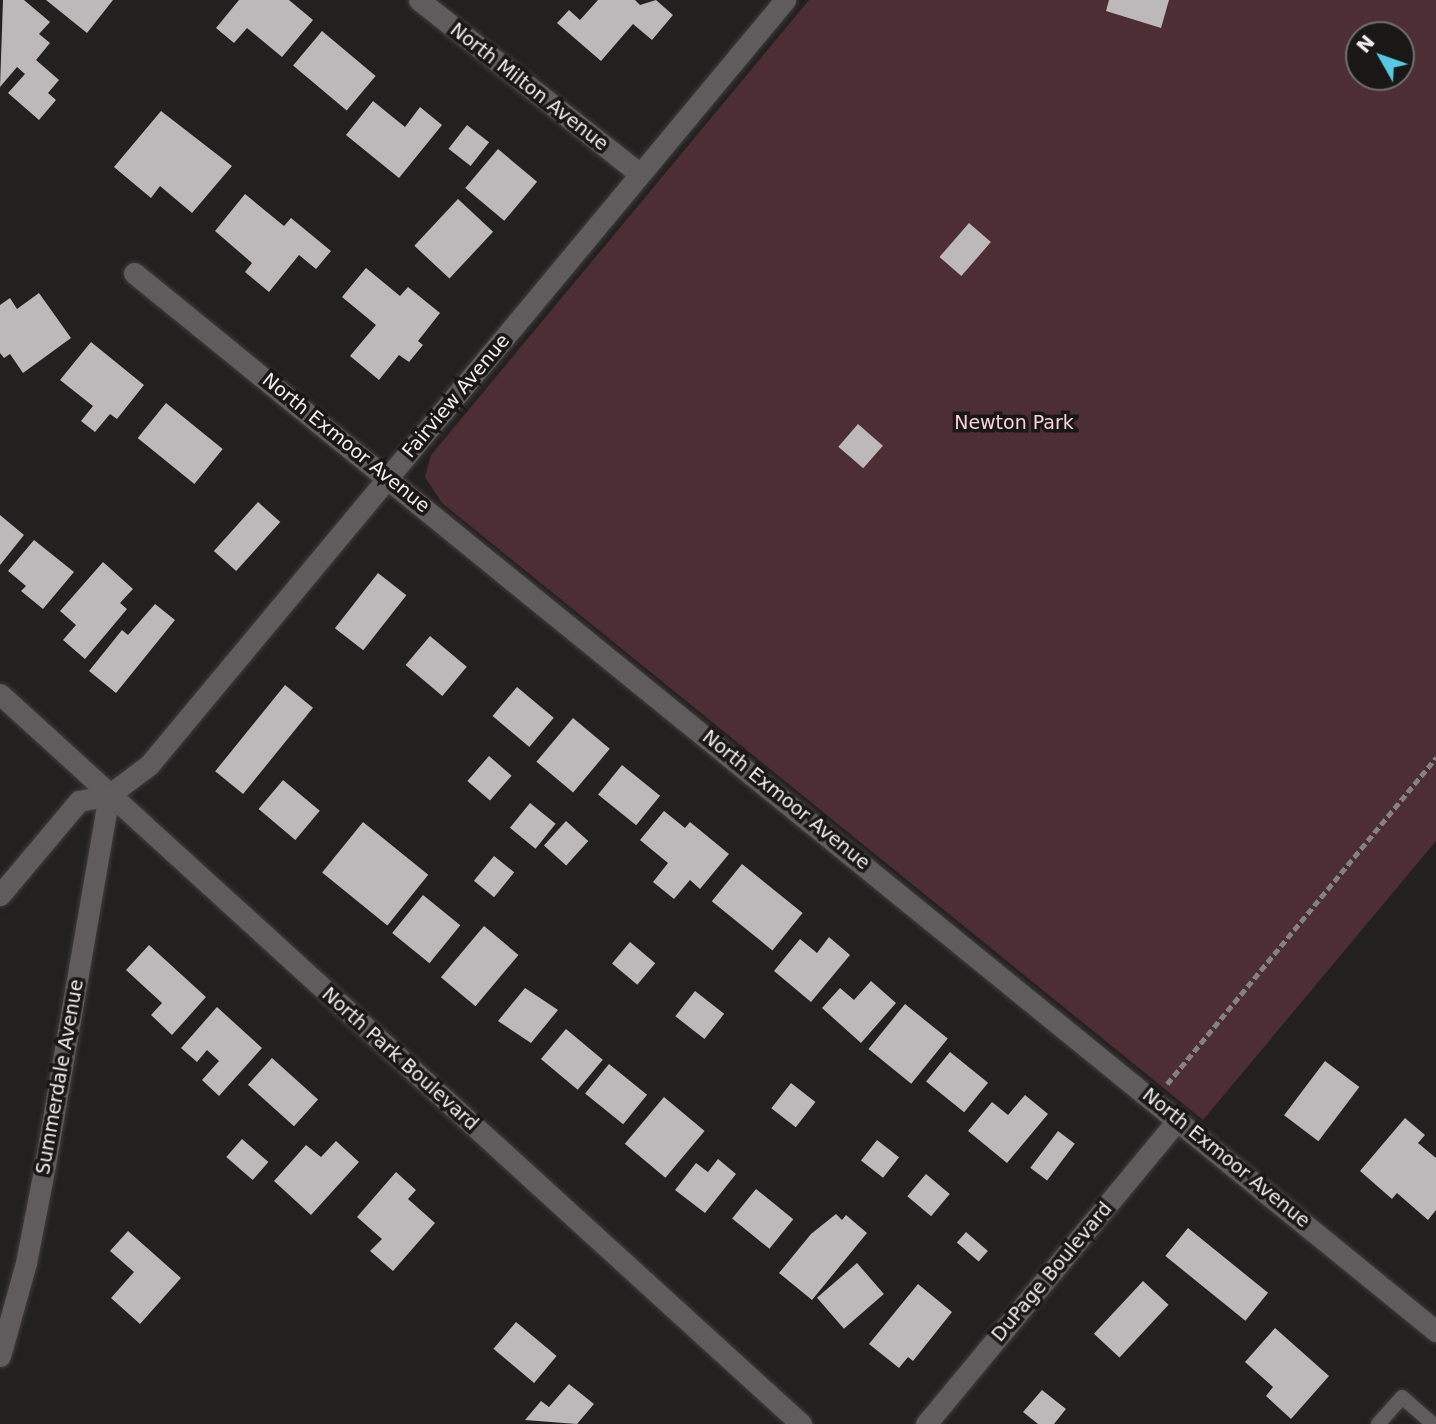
<!DOCTYPE html>
<style>
body{margin:0}
#map{position:relative;width:1436px;height:1424px;overflow:hidden;background:#232020;font-family:"DejaVu Sans",sans-serif}
div>[style]{position:absolute}
.green>*{inset:0;background:#4e2e35}
.building>*{inset:0;background:#bdb8b9;transform-origin:0 0}
.path>*{height:4.5px;margin-top:-2.25px;transform-origin:0;background:repeating-linear-gradient(90deg,#848181 0 7px,transparent 0 10.5px)}
.roads{filter:drop-shadow(0 0 2px #3f3c3c) drop-shadow(0 0 2px #3f3c3c)}
.lane>*{height:14px;margin:-7px;padding:0 7px;transform-origin:7px;border-radius:7px;background:#605b5c}
.street>*{height:21px;margin:-10.5px;padding:0 10.5px;transform-origin:10.5px;border-radius:10.5px;background:#605b5c}
span{translate:-50% -50%;white-space:nowrap;text-align:center;line-height:1.15;-webkit-text-stroke:7px #1a1717;paint-order:stroke}
.street-label{font-size:19px;color:#f1eeef}
.park-label{font-size:19px;color:#fad0d8}
.north{position:absolute;left:1345px;top:21px;width:70px;height:70px;box-sizing:border-box;background:#1a1717;border:2px solid #706d6d;border-radius:50%;rotate:310deg;font-size:19px;font-weight:700;line-height:28px;text-align:center;color:#f1eeef}
.north::after{content:'';display:block;margin:auto;width:24px;height:32px;background:#58c9e3;clip-path:polygon(50% 0,100% 100%,50% 72%,0 100%)}
</style>
<div id="map">
<div class="green">
<i style="clip-path:polygon(evenodd,809px 0,1436px 0,1436px 841px,1203px 1120px,442px 503px,425px 477px,431px 455px,809px 0,1359px 35px,1401px 35px,1401px 77px,1359px 77px,1359px 35px)"></i>
</div>
<div class="building">
<i style="clip-path:polygon(3px 0,24px 0,50px 22px,39px 34px,50px 43px,36px 60px,59px 80px,48px 93px,56px 100px,39px 120px,8px 93px,25px 74px,17px 67px,0 87px)"></i>
<i style="clip-path:polygon(46px 0,113px 0,87px 33px)"></i>
<i style="clip-path:polygon(239px 0,289px 0,313px 20px,282px 57px,247px 28px,234px 43px,216px 28px)"></i>
<i style="clip-path:polygon(598px 0,635px 0,640px 5px,656px 0,673px 15px,652px 40px,633px 24px,601px 61px,557px 23px,569px 10px,580px 20px)"></i>
<i style="clip-path:polygon(1109px 0,1169px 0,1161px 28px,1106px 11px)"></i>
<i style="left:322px;top:31px;width:70px;height:45px;rotate:40deg"></i>
<i style="clip-path:polygon(373px 101px,405px 127px,420px 107px,442px 125px,399px 178px,346px 135px)"></i>
<i style="clip-path:polygon(161px 111px,232px 166px,192px 213px,160px 186px,151px 198px,114px 167px)"></i>
<i style="left:467px;top:125px;width:28px;height:30px;rotate:38deg"></i>
<i style="left:498px;top:149px;width:51px;height:51px;rotate:40deg"></i>
<i style="clip-path:polygon(245px 194px,284px 226px,291px 218px,331px 251px,316px 269px,299px 255px,269px 292px,245px 272px,252px 263px,215px 231px)"></i>
<i style="left:458px;top:199px;width:48px;height:64px;rotate:43deg"></i>
<i style="left:969px;top:223px;width:29px;height:45px;rotate:41deg"></i>
<i style="clip-path:polygon(366px 268px,400px 296px,408px 287px,440px 313px,418px 341px,423px 345px,409px 362px,399px 355px,379px 380px,350px 356px,376px 325px,342px 297px)"></i>
<i style="clip-path:polygon(39px 293px,71px 338px,23px 373px,10px 354px,4px 358px,0 353px,0 305px,10px 298px,17px 309px)"></i>
<i style="clip-path:polygon(91px 342px,144px 385px,117px 419px,110px 414px,95px 432px,81px 421px,93px 406px,60px 380px)"></i>
<i style="left:166px;top:403px;width:73px;height:45px;rotate:39deg"></i>
<i style="left:858px;top:424px;width:33px;height:30px;rotate:41deg"></i>
<i style="left:258px;top:502px;width:30px;height:66px;rotate:42deg"></i>
<i style="clip-path:polygon(0 515px,24px 535px,0 565px)"></i>
<i style="clip-path:polygon(34px 540px,74px 572px,43px 609px,21px 591px,26px 586px,8px 571px)"></i>
<i style="clip-path:polygon(103px 562px,133px 589px,120px 603px,127px 609px,85px 659px,63px 640px,76px 625px,60px 611px)"></i>
<i style="left:378px;top:573px;width:36px;height:70px;rotate:38deg"></i>
<i style="clip-path:polygon(155px 604px,175px 620px,116px 693px,89px 671px,122px 630px,128px 635px)"></i>
<i style="left:430px;top:636px;width:48px;height:38px;rotate:40deg"></i>
<i style="left:285px;top:685px;width:36px;height:111px;rotate:39deg"></i>
<i style="left:517px;top:687px;width:48px;height:38px;rotate:40deg"></i>
<i style="left:573px;top:718px;width:48px;height:57px;rotate:40deg"></i>
<i style="left:489px;top:756px;width:30px;height:33px;rotate:41deg"></i>
<i style="left:622px;top:765px;width:49px;height:38px;rotate:39deg"></i>
<i style="left:283px;top:780px;width:48px;height:38px;rotate:40deg"></i>
<i style="left:530px;top:803px;width:33px;height:32px;rotate:39deg"></i>
<i style="clip-path:polygon(664px 811px,685px 828px,690px 822px,729px 854px,700px 889px,690px 880px,674px 899px,653px 882px,668px 863px,640px 840px)"></i>
<i style="left:566px;top:821px;width:30px;height:33px;rotate:42deg"></i>
<i style="left:363px;top:822px;width:84px;height:65px;rotate:39deg"></i>
<i style="left:494px;top:856px;width:26px;height:32px;rotate:39deg"></i>
<i style="left:742px;top:864px;width:78px;height:48px;rotate:39deg"></i>
<i style="left:423px;top:895px;width:48px;height:49px;rotate:39deg"></i>
<i style="left:484px;top:926px;width:45px;height:67px;rotate:40deg"></i>
<i style="clip-path:polygon(829px 937px,850px 955px,811px 1002px,774px 971px,800px 939px,817px 953px)"></i>
<i style="left:630px;top:942px;width:33px;height:28px;rotate:40deg"></i>
<i style="clip-path:polygon(149px 945px,206px 997px,172px 1035px,151px 1015px,162px 1003px,126px 970px)"></i>
<i style="clip-path:polygon(871px 981px,896px 1003px,861px 1043px,822px 1008px,840px 988px,854px 1000px)"></i>
<i style="clip-path:polygon(525px 988px,558px 1010px,531px 1043px,498px 1021px)"></i>
<i style="left:695px;top:991px;width:37px;height:32px;rotate:38deg"></i>
<i style="left:905px;top:1004px;width:55px;height:58px;rotate:39deg"></i>
<i style="clip-path:polygon(217px 1007px,262px 1048px,219px 1096px,202px 1080px,219px 1061px,207px 1050px,197px 1062px,181px 1048px)"></i>
<i style="left:566px;top:1029px;width:48px;height:39px;rotate:40deg"></i>
<i style="left:950px;top:1052px;width:49px;height:38px;rotate:39deg"></i>
<i style="left:272px;top:1058px;width:62px;height:36px;rotate:42deg"></i>
<i style="left:1325px;top:1061px;width:43px;height:68px;rotate:37deg"></i>
<i style="left:609px;top:1064px;width:49px;height:38px;rotate:39deg"></i>
<i style="left:791px;top:1083px;width:31px;height:32px;rotate:38deg"></i>
<i style="clip-path:polygon(1025px 1095px,1048px 1114px,1007px 1163px,968px 1131px,992px 1102px,1008px 1115px)"></i>
<i style="left:664px;top:1097px;width:53px;height:61px;rotate:40deg"></i>
<i style="clip-path:polygon(1405px 1118px,1425px 1135px,1418px 1143px,1436px 1158px,1436px 1210px,1428px 1220px,1397px 1193px,1392px 1199px,1360px 1171px)"></i>
<i style="left:1058px;top:1131px;width:21px;height:46px;rotate:37deg"></i>
<i style="left:242px;top:1139px;width:35px;height:24px;rotate:41deg"></i>
<i style="left:877px;top:1140px;width:28px;height:26px;rotate:38deg"></i>
<i style="clip-path:polygon(336px 1141px,359px 1162px,311px 1215px,274px 1181px,306px 1145px,321px 1157px)"></i>
<i style="clip-path:polygon(718px 1159px,736px 1174px,705px 1213px,675px 1190px,696px 1163px,708px 1172px)"></i>
<i style="clip-path:polygon(396px 1172px,416px 1190px,408px 1199px,435px 1223px,393px 1271px,370px 1251px,382px 1239px,357px 1217px)"></i>
<i style="left:926px;top:1174px;width:31px;height:29px;rotate:40deg"></i>
<i style="left:756px;top:1189px;width:48px;height:38px;rotate:39deg"></i>
<i style="clip-path:polygon(836px 1214px,842px 1220px,846px 1215px,867px 1233px,812px 1300px,779px 1273px,811px 1234px)"></i>
<i style="left:1188px;top:1228px;width:103px;height:36px;rotate:39deg"></i>
<i style="clip-path:polygon(128px 1231px,181px 1278px,140px 1324px,111px 1298px,134px 1272px,110px 1251px)"></i>
<i style="left:966px;top:1232px;width:29px;height:14px;rotate:41deg"></i>
<i style="left:857px;top:1263px;width:41px;height:53px;rotate:49deg"></i>
<i style="left:1143px;top:1281px;width:35px;height:72px;rotate:43deg"></i>
<i style="clip-path:polygon(918px 1284px,952px 1312px,913px 1361px,908px 1357px,899px 1368px,869px 1344px)"></i>
<i style="left:516px;top:1322px;width:53px;height:35px;rotate:40deg"></i>
<i style="clip-path:polygon(1275px 1328px,1329px 1376px,1291px 1419px,1266px 1396px,1273px 1387px,1245px 1362px)"></i>
<i style="clip-path:polygon(569px 1384px,594px 1404px,577px 1424px,525px 1420px,541px 1401px,549px 1407px)"></i>
<i style="clip-path:polygon(1042px 1390px,1066px 1409px,1054px 1424px,1038px 1424px,1023px 1412px)"></i>
</div>
<div class="path">
<i style="left:1167px;top:1084px;width:423px;rotate:-50.5deg"></i>
</div>
<div class="roads">
<div class="lane">
<i style="left:1378px;top:1424px;width:36px;rotate:-48deg"></i>
<i style="left:1402px;top:1397px;width:41px;rotate:41.1deg"></i>
</div>
<div class="street">
<i style="left:419px;top:0;width:281px;rotate:38.2deg"></i>
<i style="left:134px;top:273px;width:1678px;rotate:39.1deg"></i>
<i style="left:0;top:694px;width:1084px;rotate:42.34deg"></i>
<i style="left:0;top:895px;width:123px;rotate:-50deg"></i>
<i style="left:79px;top:801px;width:31px;rotate:-11deg"></i>
<i style="left:109px;top:795px;width:50px;rotate:-36.9deg"></i>
<i style="left:149px;top:765px;width:995px;rotate:-50.26deg"></i>
<i style="left:0;top:1356px;width:97px;rotate:-74.4deg"></i>
<i style="left:26px;top:1263px;width:100px;rotate:-79deg"></i>
<i style="left:45px;top:1165px;width:375px;rotate:-80.2deg"></i>
<i style="left:926px;top:1424px;width:396px;rotate:-50.4deg"></i>
</div>
</div>
<div class="street-label">
<span style="left:529px;top:87px;rotate:38deg">North Milton Avenue</span>
<span style="left:456px;top:396px;rotate:-50deg">Fairview Avenue</span>
<span style="left:346px;top:443px;rotate:39deg">North Exmoor Avenue</span>
<span style="left:786px;top:800px;rotate:39deg">North Exmoor Avenue</span>
<span style="left:400px;top:1059px;rotate:42deg">North Park Boulevard</span>
<span style="left:60px;top:1077px;rotate:-80deg">Summerdale Avenue</span>
<span style="left:1226px;top:1158px;rotate:39deg">North Exmoor Avenue</span>
<span style="left:1052px;top:1272px;rotate:-50deg">DuPage Boulevard</span>
</div>
<div class="park-label">
<span style="left:1014px;top:423px">Newton Park</span>
</div>
<div class="north">N</div>
</div>
